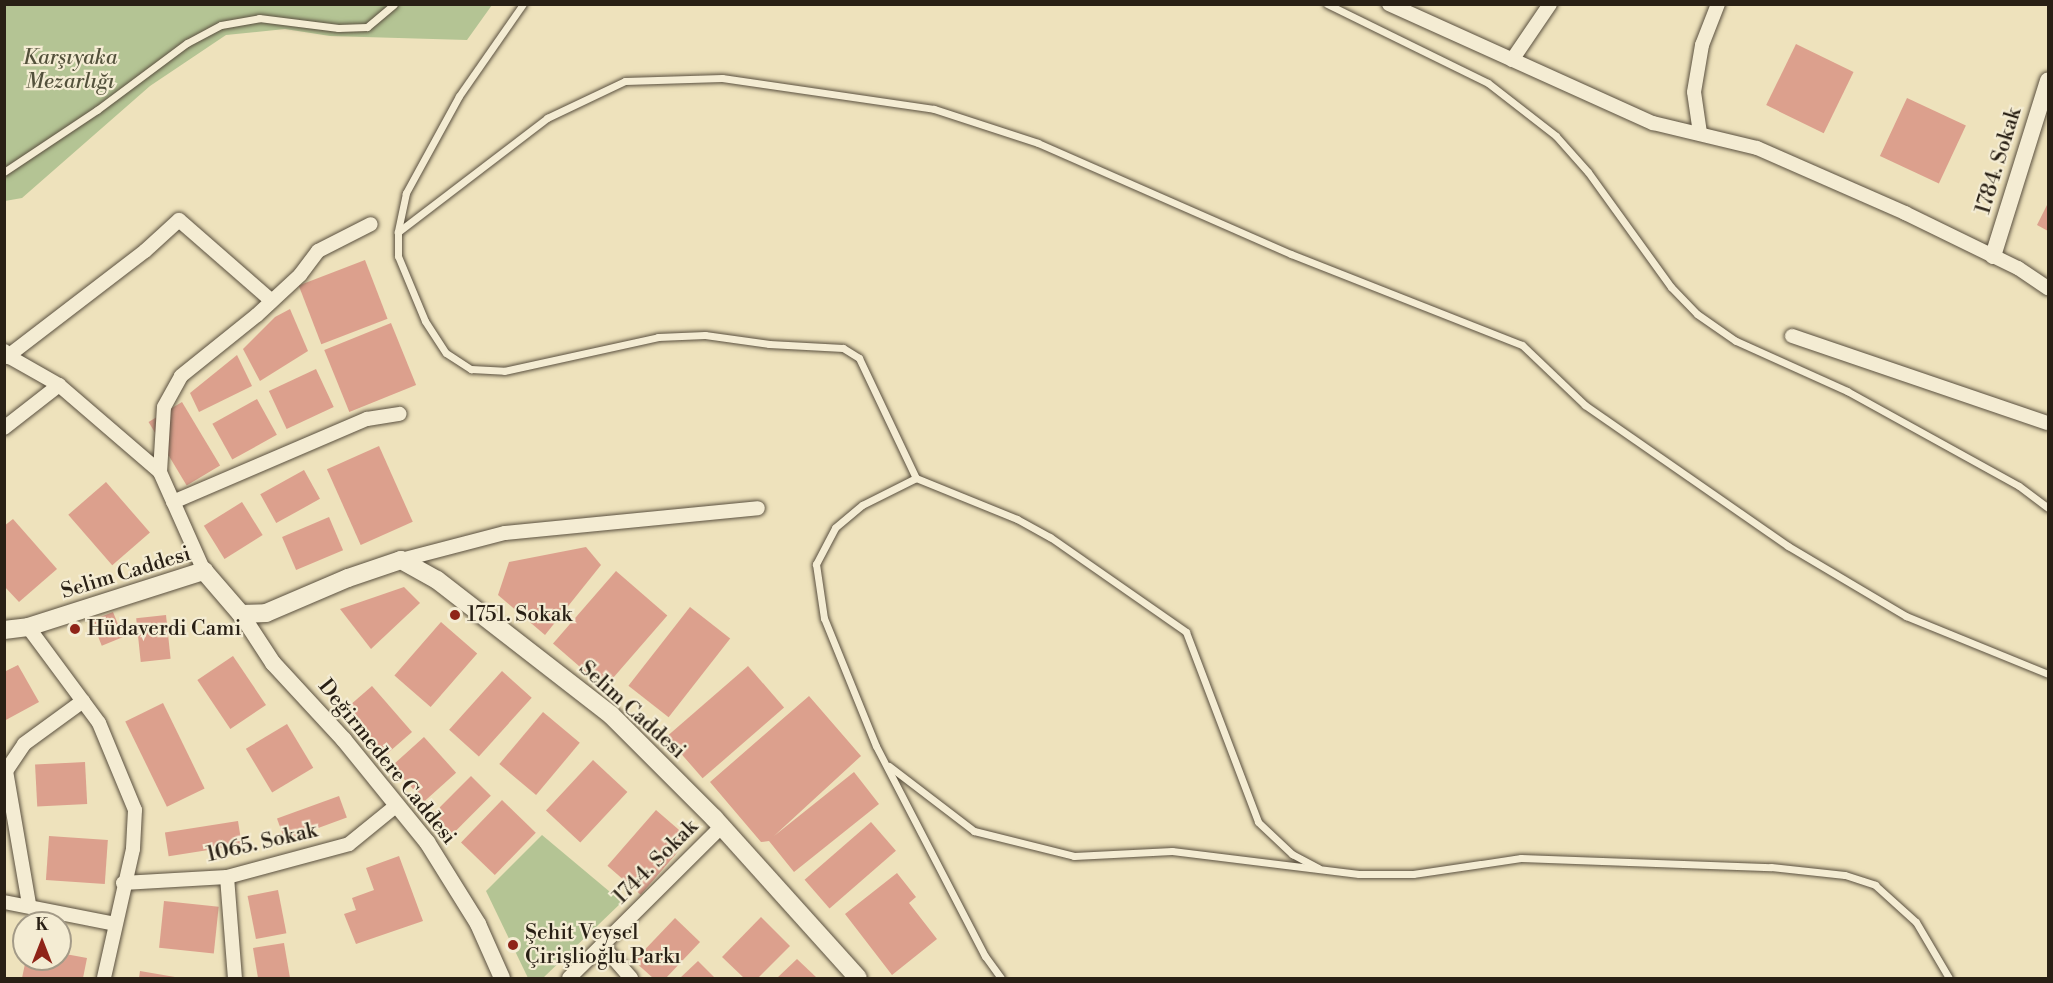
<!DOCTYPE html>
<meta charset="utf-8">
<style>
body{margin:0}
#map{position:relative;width:2053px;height:983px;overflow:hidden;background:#eee2bc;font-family:"Libre Bodoni",serif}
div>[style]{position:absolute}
.green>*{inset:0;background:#b4c494}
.building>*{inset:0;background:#dca08d;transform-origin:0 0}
.roads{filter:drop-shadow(0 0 2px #5a503f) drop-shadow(0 0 2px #5a503f)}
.service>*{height:7px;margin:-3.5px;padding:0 3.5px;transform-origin:3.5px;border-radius:3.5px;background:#f4ecd3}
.minor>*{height:14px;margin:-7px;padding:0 7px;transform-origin:7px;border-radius:7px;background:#f4ecd3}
.tertiary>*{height:16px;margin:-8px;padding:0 8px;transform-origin:8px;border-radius:8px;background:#f4ecd3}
.secondary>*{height:18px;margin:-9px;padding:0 9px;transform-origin:9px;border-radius:9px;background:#f4ecd3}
.dots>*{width:16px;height:16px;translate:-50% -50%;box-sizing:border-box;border:3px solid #f4ecd3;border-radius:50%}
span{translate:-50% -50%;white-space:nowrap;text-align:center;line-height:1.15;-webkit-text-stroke:4.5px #f4ecd3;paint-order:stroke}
.park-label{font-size:21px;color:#53513b;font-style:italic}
.street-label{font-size:21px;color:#292015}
.poi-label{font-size:21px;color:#292015}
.left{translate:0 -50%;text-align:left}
.frame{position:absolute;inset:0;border:6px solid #292015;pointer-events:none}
.north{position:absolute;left:12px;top:911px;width:60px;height:60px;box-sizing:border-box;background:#f4ecd3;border:2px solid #a39a87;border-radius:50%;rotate:0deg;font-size:16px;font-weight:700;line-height:24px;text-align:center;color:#292015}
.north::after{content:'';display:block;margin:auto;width:21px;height:27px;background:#8f2418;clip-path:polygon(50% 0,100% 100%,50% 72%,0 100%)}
</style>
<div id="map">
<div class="green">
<i style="clip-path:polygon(5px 5px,492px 5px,467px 40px,330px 36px,285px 29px,226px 35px,150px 86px,22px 198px,5px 201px)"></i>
<i style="clip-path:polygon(542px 835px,622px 902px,543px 978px,528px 978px,486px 891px)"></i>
</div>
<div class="building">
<i style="left:1796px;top:44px;width:64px;height:68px;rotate:26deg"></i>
<i style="left:1907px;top:98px;width:65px;height:64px;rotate:25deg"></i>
<i style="clip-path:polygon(2048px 203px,2048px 231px,2037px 225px)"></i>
<i style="left:365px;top:260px;width:63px;height:71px;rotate:69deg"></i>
<i style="clip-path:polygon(290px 309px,308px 351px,260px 381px,243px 349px,275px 317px)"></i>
<i style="left:391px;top:323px;width:67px;height:72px;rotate:68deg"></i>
<i style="clip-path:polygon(237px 355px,252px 386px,199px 412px,190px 393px)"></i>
<i style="left:316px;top:369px;width:42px;height:52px;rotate:65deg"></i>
<i style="left:257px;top:399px;width:41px;height:51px;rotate:61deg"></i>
<i style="left:182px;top:402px;width:74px;height:39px;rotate:59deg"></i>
<i style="left:379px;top:446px;width:83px;height:57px;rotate:66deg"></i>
<i style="left:304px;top:470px;width:33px;height:50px;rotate:61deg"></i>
<i style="left:106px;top:482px;width:67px;height:50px;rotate:49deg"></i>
<i style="left:242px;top:502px;width:39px;height:45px;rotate:58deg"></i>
<i style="left:329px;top:517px;width:36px;height:51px;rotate:67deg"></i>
<i style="clip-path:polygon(13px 519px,57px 569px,19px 602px,4px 586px,4px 526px)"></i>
<i style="clip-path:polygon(586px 547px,601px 565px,545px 635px,498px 595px,509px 562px)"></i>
<i style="left:616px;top:571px;width:68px;height:96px;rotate:41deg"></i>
<i style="clip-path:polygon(404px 587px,420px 603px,371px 649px,340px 609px)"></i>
<i style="left:690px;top:607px;width:51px;height:100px;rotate:38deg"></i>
<i style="left:113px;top:612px;width:27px;height:23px;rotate:68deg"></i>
<i style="left:166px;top:615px;width:44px;height:30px;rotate:84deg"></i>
<i style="left:441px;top:622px;width:48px;height:71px;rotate:41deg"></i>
<i style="left:233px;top:656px;width:59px;height:43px;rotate:56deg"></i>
<i style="clip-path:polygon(18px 665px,39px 702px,4px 721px,4px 672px)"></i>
<i style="left:748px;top:666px;width:55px;height:108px;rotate:49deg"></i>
<i style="left:502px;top:671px;width:40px;height:79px;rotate:42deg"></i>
<i style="left:372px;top:686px;width:61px;height:35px;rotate:49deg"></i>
<i style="clip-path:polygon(809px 696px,861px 756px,774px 836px,854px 772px,879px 804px,794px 872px,769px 841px,761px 842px,710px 782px)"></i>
<i style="left:163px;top:703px;width:95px;height:42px;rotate:64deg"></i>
<i style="left:543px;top:712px;width:48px;height:68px;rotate:40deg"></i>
<i style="left:287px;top:724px;width:51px;height:48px;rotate:59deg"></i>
<i style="left:424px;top:737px;width:48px;height:43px;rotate:48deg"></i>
<i style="left:593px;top:760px;width:47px;height:69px;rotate:43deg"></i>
<i style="left:85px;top:762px;width:42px;height:50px;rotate:87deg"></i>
<i style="left:471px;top:776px;width:28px;height:54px;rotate:45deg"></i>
<i style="left:339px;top:796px;width:23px;height:66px;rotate:70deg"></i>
<i style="left:502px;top:800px;width:47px;height:59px;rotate:44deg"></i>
<i style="left:656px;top:810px;width:44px;height:74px;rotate:41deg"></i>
<i style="left:238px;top:821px;width:24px;height:74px;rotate:81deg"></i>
<i style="left:871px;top:822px;width:38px;height:88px;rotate:49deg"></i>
<i style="left:49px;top:836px;width:59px;height:44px;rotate:4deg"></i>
<i style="clip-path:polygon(399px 856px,423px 921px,356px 944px,344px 914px,356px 910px,352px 898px,374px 890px,366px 868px)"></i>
<i style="clip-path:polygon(897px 873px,916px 897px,909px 903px,937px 939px,892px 975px,845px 914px)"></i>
<i style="left:278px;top:890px;width:44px;height:31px;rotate:79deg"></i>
<i style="left:164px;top:901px;width:55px;height:47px;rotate:6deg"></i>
<i style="clip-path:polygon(761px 917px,790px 946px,758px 978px,744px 978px,722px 957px)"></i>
<i style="clip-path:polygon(675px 918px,700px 942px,666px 978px,653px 978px,634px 961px)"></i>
<i style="clip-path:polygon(284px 943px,290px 978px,258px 978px,253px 948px)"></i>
<i style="clip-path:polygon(60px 953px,87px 958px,83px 978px,22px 978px,26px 959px,60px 959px)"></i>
<i style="clip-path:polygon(797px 959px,817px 978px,777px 978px)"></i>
<i style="clip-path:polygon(698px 961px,715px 978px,680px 978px)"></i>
<i style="clip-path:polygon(140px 971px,175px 977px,174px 978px,139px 978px)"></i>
</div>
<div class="roads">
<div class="service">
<i style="left:523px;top:4px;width:112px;rotate:124.8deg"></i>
<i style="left:459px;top:96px;width:111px;rotate:118.7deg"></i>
<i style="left:406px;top:193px;width:40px;rotate:102deg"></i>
<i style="left:398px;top:232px;width:24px;rotate:90deg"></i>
<i style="left:398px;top:256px;width:70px;rotate:67.4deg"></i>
<i style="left:425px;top:321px;width:38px;rotate:57deg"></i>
<i style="left:446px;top:353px;width:30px;rotate:33deg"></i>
<i style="left:471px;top:369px;width:33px;rotate:3deg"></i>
<i style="left:504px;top:371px;width:158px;rotate:-12.4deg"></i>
<i style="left:658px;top:337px;width:47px;rotate:-2.4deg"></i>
<i style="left:705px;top:335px;width:65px;rotate:8deg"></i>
<i style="left:769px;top:344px;width:74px;rotate:3.1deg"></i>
<i style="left:843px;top:348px;width:19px;rotate:32deg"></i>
<i style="left:859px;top:358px;width:133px;rotate:64.6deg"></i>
<i style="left:916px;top:478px;width:60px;rotate:153.4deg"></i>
<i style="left:862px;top:505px;width:35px;rotate:140deg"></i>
<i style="left:835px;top:528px;width:41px;rotate:117.8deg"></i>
<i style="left:816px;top:564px;width:55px;rotate:81.6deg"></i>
<i style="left:824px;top:618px;width:138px;rotate:67.9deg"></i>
<i style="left:876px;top:746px;width:237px;rotate:62.6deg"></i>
<i style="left:985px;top:956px;width:27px;rotate:54deg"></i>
<i style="left:1327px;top:4px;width:179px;rotate:26.1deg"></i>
<i style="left:1488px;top:83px;width:86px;rotate:37.9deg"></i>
<i style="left:1556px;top:136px;width:48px;rotate:48.4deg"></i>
<i style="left:1588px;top:172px;width:142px;rotate:54.2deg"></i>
<i style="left:1671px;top:287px;width:37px;rotate:46deg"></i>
<i style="left:1697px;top:314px;width:47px;rotate:34.7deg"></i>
<i style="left:1736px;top:341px;width:122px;rotate:24.2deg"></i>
<i style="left:1847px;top:391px;width:196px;rotate:28.9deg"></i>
<i style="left:2019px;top:486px;width:36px;rotate:37deg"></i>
<i style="left:4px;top:172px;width:112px;rotate:-33.7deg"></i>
<i style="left:97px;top:110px;width:112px;rotate:-36.7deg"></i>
<i style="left:187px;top:43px;width:38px;rotate:-28deg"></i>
<i style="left:221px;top:25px;width:39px;rotate:-10deg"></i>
<i style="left:259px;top:18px;width:80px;rotate:7.2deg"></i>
<i style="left:338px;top:28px;width:29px;rotate:-2deg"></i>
<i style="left:367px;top:27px;width:35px;rotate:-40deg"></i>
<i style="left:398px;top:232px;width:188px;rotate:-37.4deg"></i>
<i style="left:547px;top:118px;width:86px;rotate:-25.4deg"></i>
<i style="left:625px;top:81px;width:97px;rotate:-1.8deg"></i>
<i style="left:722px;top:78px;width:214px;rotate:8.3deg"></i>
<i style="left:934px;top:109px;width:109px;rotate:18.1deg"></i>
<i style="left:1038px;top:143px;width:276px;rotate:23.7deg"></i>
<i style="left:1291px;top:254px;width:248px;rotate:21.5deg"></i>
<i style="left:1522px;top:345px;width:87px;rotate:43.6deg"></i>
<i style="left:1585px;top:405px;width:247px;rotate:34.8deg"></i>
<i style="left:1788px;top:546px;width:137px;rotate:30.7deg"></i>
<i style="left:1906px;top:616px;width:153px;rotate:22.2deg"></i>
<i style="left:916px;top:478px;width:109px;rotate:22.1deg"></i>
<i style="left:1017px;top:519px;width:38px;rotate:29deg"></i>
<i style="left:1050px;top:537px;width:166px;rotate:34.9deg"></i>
<i style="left:1186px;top:632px;width:203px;rotate:69.2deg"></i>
<i style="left:1258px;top:822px;width:47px;rotate:43.3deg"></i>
<i style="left:1292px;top:854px;width:30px;rotate:28deg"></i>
<i style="left:889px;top:766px;width:107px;rotate:37.4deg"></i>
<i style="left:974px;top:831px;width:103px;rotate:14deg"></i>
<i style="left:1074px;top:856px;width:98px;rotate:-2.9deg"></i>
<i style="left:1172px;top:851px;width:188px;rotate:7deg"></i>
<i style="left:1359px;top:874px;width:54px"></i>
<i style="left:1413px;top:874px;width:109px;rotate:-8.4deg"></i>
<i style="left:1521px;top:858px;width:250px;rotate:2.1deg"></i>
<i style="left:1771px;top:867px;width:74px;rotate:6.2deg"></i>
<i style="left:1845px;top:875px;width:32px;rotate:18deg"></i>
<i style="left:1875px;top:885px;width:55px;rotate:42.1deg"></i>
<i style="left:1916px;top:922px;width:65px;rotate:59.5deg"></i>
</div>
<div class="minor">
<i style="left:1389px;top:4px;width:290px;rotate:24.3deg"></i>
<i style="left:1653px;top:123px;width:107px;rotate:13.5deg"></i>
<i style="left:1757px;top:148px;width:162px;rotate:23.7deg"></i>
<i style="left:1905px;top:213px;width:126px;rotate:26deg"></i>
<i style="left:2018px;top:268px;width:36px;rotate:34deg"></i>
<i style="left:1512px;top:60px;width:68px;rotate:-55.8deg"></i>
<i style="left:1700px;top:133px;width:41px;rotate:-98.3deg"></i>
<i style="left:1694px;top:92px;width:48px;rotate:-80.3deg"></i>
<i style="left:1702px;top:45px;width:44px;rotate:-68.7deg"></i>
<i style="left:1792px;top:336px;width:270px;rotate:18.8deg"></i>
<i style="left:4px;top:428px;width:70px;rotate:-38deg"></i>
<i style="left:160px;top:472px;width:133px;rotate:-139.3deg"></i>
<i style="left:59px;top:385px;width:59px;rotate:-150.4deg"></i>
<i style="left:8px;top:356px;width:173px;rotate:-37.5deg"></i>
<i style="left:145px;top:251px;width:46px;rotate:-42.4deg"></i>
<i style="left:179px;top:220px;width:123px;rotate:41.1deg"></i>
<i style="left:173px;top:502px;width:211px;rotate:-23.2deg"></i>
<i style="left:367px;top:419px;width:33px;rotate:-9deg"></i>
<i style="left:401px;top:560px;width:107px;rotate:-14.6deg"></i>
<i style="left:505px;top:533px;width:254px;rotate:-5.6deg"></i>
<i style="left:204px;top:571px;width:108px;rotate:-114deg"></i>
<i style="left:160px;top:472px;width:65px;rotate:-86.5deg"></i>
<i style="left:164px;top:407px;width:35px;rotate:-61deg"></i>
<i style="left:181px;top:376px;width:97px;rotate:-38.8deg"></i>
<i style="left:257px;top:315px;width:59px;rotate:-42.9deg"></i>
<i style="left:300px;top:275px;width:30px;rotate:-53deg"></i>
<i style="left:318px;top:251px;width:59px;rotate:-27deg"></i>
<i style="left:28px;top:627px;width:119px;rotate:53.5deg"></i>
<i style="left:99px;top:723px;width:94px;rotate:67.5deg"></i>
<i style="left:135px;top:810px;width:39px;rotate:93deg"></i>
<i style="left:133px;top:849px;width:132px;rotate:102.7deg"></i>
<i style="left:227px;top:877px;width:101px;rotate:85.5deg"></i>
<i style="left:123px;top:883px;width:104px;rotate:-3.3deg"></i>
<i style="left:227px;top:877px;width:126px;rotate:-15.1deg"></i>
<i style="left:349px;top:844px;width:62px;rotate:-39.1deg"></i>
<i style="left:4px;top:902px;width:113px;rotate:11.2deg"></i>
<i style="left:29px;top:904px;width:135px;rotate:-99.8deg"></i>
<i style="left:6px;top:771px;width:32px;rotate:-56deg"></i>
<i style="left:24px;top:744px;width:73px;rotate:-36.1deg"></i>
<i style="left:602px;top:945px;width:44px;rotate:48.7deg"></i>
<i style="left:569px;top:978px;width:216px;rotate:-44.8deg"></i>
</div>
<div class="tertiary">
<i style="left:1993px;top:256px;width:184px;rotate:-72.6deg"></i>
<i style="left:4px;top:352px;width:6px;rotate:45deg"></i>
<i style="left:241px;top:614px;width:59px;rotate:56.9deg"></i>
<i style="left:273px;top:663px;width:105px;rotate:47.3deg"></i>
<i style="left:344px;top:740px;width:132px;rotate:50.9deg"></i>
<i style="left:427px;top:842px;width:97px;rotate:58.1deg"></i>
<i style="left:478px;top:924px;width:59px;rotate:66deg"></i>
</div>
<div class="secondary">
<i style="left:4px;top:630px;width:24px;rotate:-7deg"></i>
<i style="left:28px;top:627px;width:185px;rotate:-17.7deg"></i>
<i style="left:204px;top:571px;width:57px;rotate:49.3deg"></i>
<i style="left:241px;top:614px;width:25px;rotate:-2deg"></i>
<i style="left:266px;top:613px;width:89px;rotate:-23.1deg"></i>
<i style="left:348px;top:578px;width:56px;rotate:-18.8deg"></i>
<i style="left:401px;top:560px;width:41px;rotate:29.1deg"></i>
<i style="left:437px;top:580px;width:220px;rotate:37.8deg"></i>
<i style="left:611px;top:715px;width:146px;rotate:45deg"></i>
<i style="left:714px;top:818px;width:215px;rotate:48deg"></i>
</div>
</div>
<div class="dots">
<i style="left:455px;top:615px;background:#8f2418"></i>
<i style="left:75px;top:629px;background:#8f2418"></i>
<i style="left:513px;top:945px;background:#8f2418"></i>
</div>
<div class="park-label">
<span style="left:70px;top:70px">Karşıyaka<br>Mezarlığı</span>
</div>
<div class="street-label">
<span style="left:1999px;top:161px;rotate:-73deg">1784. Sokak</span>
<span style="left:126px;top:573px;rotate:-17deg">Selim Caddesi</span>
<span style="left:632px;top:710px;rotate:42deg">Selim Caddesi</span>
<span style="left:387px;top:762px;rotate:51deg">Değirmedere Caddesi</span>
<span style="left:262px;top:843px;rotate:-13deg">1065. Sokak</span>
<span style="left:656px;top:862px;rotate:-45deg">1744. Sokak</span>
</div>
<div class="poi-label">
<span class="left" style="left:467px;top:615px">1751. Sokak</span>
<span class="left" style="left:87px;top:629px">Hüdaverdi Cami</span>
<span class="left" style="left:525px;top:945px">Şehit Veysel<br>Çirişlioğlu Parkı</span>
</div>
<div class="frame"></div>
<div class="north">K</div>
</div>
